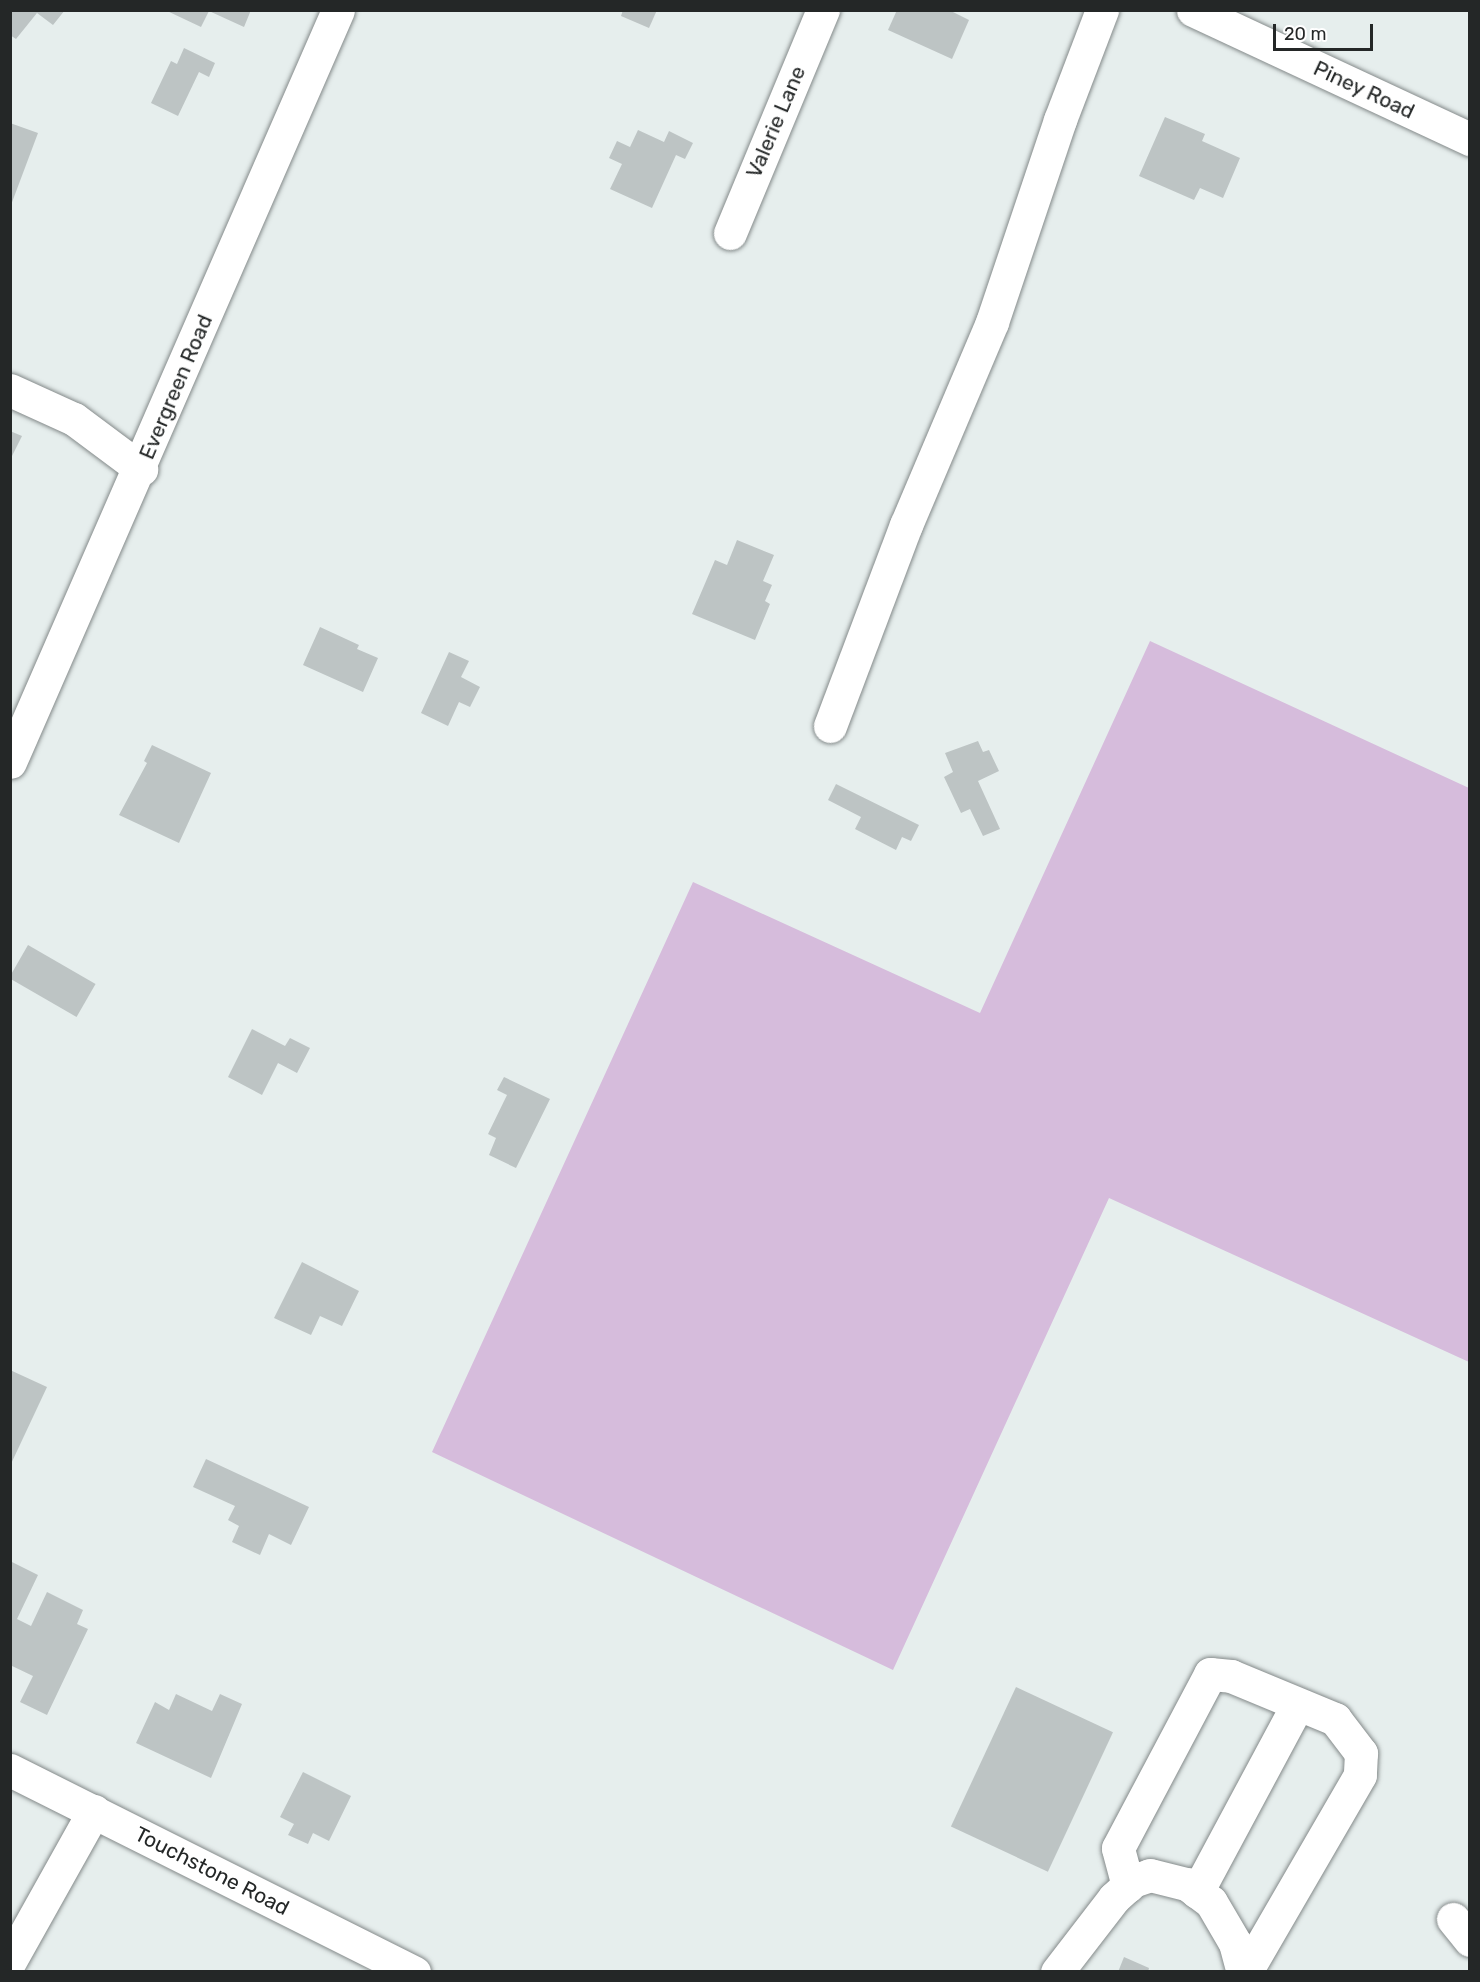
<!DOCTYPE html>
<style>
body{margin:0}
#map{position:relative;width:1480px;height:1982px;overflow:hidden;background:#e6eeed;font-family:Rubik,sans-serif}
div>[style]{position:absolute}
.green>*{inset:0;background:#d6bcdc}
.building>*{inset:0;background:#bdc4c4;transform-origin:0 0}
.roads{filter:drop-shadow(0 0 2px #848a8a) drop-shadow(0 0 2px #848a8a)}
.minor>*{height:33px;margin:-16.5px;padding:0 16.5px;transform-origin:16.5px;border-radius:16.5px;background:#fff}
span{translate:-50% -50%;white-space:nowrap;text-align:center;line-height:1.15;-webkit-text-stroke:4.5px #fff;paint-order:stroke}
.street-label{font-size:21px;color:#242727}
.frame{position:absolute;inset:0;border:12px solid #242727;pointer-events:none}
.scale{position:absolute;left:1273px;top:24px;width:100px;height:27px;box-sizing:border-box;border:3px solid #242727;border-top:0;padding-left:8px;font-size:18px;line-height:21px;white-space:nowrap;color:#242727;-webkit-text-stroke:4px #fff;paint-order:stroke}
</style>
<div id="map">
<div class="green">
<i style="clip-path:polygon(1150px 641px,1469px 788px,1469px 1362px,1109px 1198px,893px 1670px,432px 1452px,693px 882px,980px 1013px)"></i>
</div>
<div class="building">
<i style="clip-path:polygon(10px 10px,65px 10px,53px 25px,37px 13px,16px 39px,10px 35px)"></i>
<i style="clip-path:polygon(165px 10px,251px 10px,244px 27px,209px 11px,201px 27px)"></i>
<i style="clip-path:polygon(623px 10px,657px 10px,649px 28px,621px 16px)"></i>
<i style="clip-path:polygon(897px 10px,949px 10px,969px 20px,952px 59px,888px 30px)"></i>
<i style="clip-path:polygon(184px 48px,215px 63px,209px 77px,199px 72px,178px 116px,151px 103px,171px 61px,177px 64px)"></i>
<i style="clip-path:polygon(1165px 117px,1205px 134px,1202px 141px,1240px 158px,1223px 198px,1200px 188px,1194px 200px,1139px 176px)"></i>
<i style="clip-path:polygon(10px 123px,38px 133px,11px 205px,10px 205px)"></i>
<i style="clip-path:polygon(638px 130px,664px 142px,669px 131px,693px 143px,685px 159px,676px 155px,652px 208px,610px 189px,622px 164px,609px 158px,617px 141px,630px 147px)"></i>
<i style="clip-path:polygon(10px 431px,22px 436px,10px 460px)"></i>
<i style="clip-path:polygon(737px 540px,774px 555px,763px 581px,772px 585px,765px 601px,770px 604px,755px 640px,692px 614px,715px 560px,727px 565px)"></i>
<i style="clip-path:polygon(320px 627px,359px 645px,357px 649px,378px 658px,363px 692px,303px 665px)"></i>
<i style="clip-path:polygon(449px 652px,469px 661px,461px 677px,480px 687px,470px 707px,459px 702px,448px 726px,421px 713px)"></i>
<i style="clip-path:polygon(978px 741px,983px 752px,989px 750px,999px 771px,978px 781px,1000px 829px,983px 836px,970px 809px,961px 813px,944px 777px,953px 772px,945px 753px)"></i>
<i style="clip-path:polygon(152px 745px,211px 773px,179px 843px,119px 815px,147px 763px,144px 761px)"></i>
<i style="clip-path:polygon(836px 784px,919px 825px,911px 841px,902px 837px,896px 850px,855px 829px,861px 817px,828px 800px)"></i>
<i style="left:28px;top:945px;width:78px;height:38px;rotate:30deg"></i>
<i style="clip-path:polygon(252px 1029px,285px 1046px,290px 1038px,310px 1048px,297px 1073px,278px 1063px,262px 1095px,228px 1077px)"></i>
<i style="clip-path:polygon(504px 1077px,550px 1099px,516px 1168px,489px 1155px,496px 1138px,488px 1134px,507px 1095px,497px 1090px)"></i>
<i style="clip-path:polygon(302px 1262px,359px 1291px,342px 1326px,320px 1316px,311px 1335px,274px 1318px)"></i>
<i style="clip-path:polygon(10px 1370px,47px 1387px,10px 1466px)"></i>
<i style="clip-path:polygon(206px 1459px,309px 1507px,291px 1545px,269px 1534px,260px 1555px,232px 1542px,239px 1526px,228px 1520px,235px 1506px,193px 1487px)"></i>
<i style="clip-path:polygon(10px 1561px,38px 1575px,17px 1619px,31px 1626px,47px 1592px,83px 1610px,77px 1624px,88px 1629px,47px 1715px,20px 1702px,33px 1676px,10px 1665px)"></i>
<i style="left:1016px;top:1687px;width:107px;height:154px;rotate:25deg"></i>
<i style="clip-path:polygon(176px 1694px,212px 1711px,220px 1694px,242px 1704px,211px 1778px,136px 1743px,155px 1702px,169px 1710px)"></i>
<i style="clip-path:polygon(303px 1772px,351px 1796px,329px 1841px,313px 1833px,308px 1844px,288px 1835px,294px 1824px,280px 1817px)"></i>
<i style="clip-path:polygon(1124px 1957px,1149px 1968px,1148px 1972px,1118px 1972px)"></i>
</div>
<div class="roads">
<div class="minor">
<i style="left:1193px;top:10px;width:306px;rotate:25deg"></i>
<i style="left:730px;top:233px;width:242px;rotate:-67.4deg"></i>
<i style="left:10px;top:390px;width:70px;rotate:24.4deg"></i>
<i style="left:74px;top:419px;width:84px;rotate:36.7deg"></i>
<i style="left:830px;top:726px;width:215px;rotate:-69.3deg"></i>
<i style="left:906px;top:525px;width:220px;rotate:-67deg"></i>
<i style="left:992px;top:322px;width:213px;rotate:-71.4deg"></i>
<i style="left:1060px;top:120px;width:118px;rotate:-69.1deg"></i>
<i style="left:10px;top:762px;width:820px;rotate:-66.43deg"></i>
<i style="left:10px;top:1770px;width:452px;rotate:26.6deg"></i>
<i style="left:1128px;top:1886px;width:39px;rotate:-105deg"></i>
<i style="left:1118px;top:1848px;width:197px;rotate:-62.1deg"></i>
<i style="left:1210px;top:1674px;width:21px;rotate:5deg"></i>
<i style="left:1231px;top:1676px;width:113px;rotate:22.5deg"></i>
<i style="left:1335px;top:1719px;width:43px;rotate:52.6deg"></i>
<i style="left:1361px;top:1753px;width:22px;rotate:93deg"></i>
<i style="left:1360px;top:1775px;width:228px;rotate:120.1deg"></i>
<i style="left:1197px;top:1892px;width:213px;rotate:-61.8deg"></i>
<i style="left:1453px;top:1919px;width:27px;rotate:51deg"></i>
<i style="left:10px;top:1961px;width:172px;rotate:-60.8deg"></i>
<i style="left:1057px;top:1972px;width:93px;rotate:-52.4deg"></i>
<i style="left:1114px;top:1898px;width:25px;rotate:-42deg"></i>
<i style="left:1133px;top:1881px;width:18px;rotate:-19deg"></i>
<i style="left:1150px;top:1875px;width:38px;rotate:14deg"></i>
<i style="left:1187px;top:1884px;width:30px;rotate:37deg"></i>
<i style="left:1211px;top:1902px;width:48px;rotate:59.7deg"></i>
<i style="left:1235px;top:1943px;width:30px;rotate:75deg"></i>
</div>
</div>
<div class="street-label">
<span style="left:1364px;top:90px;rotate:25deg">Piney Road</span>
<span style="left:776px;top:122px;rotate:-67deg">Valerie Lane</span>
<span style="left:176px;top:387px;rotate:-67deg">Evergreen Road</span>
<span style="left:212px;top:1871px;rotate:27deg">Touchstone Road</span>
</div>
<div class="frame"></div>
<div class="scale">20 m</div>
</div>
